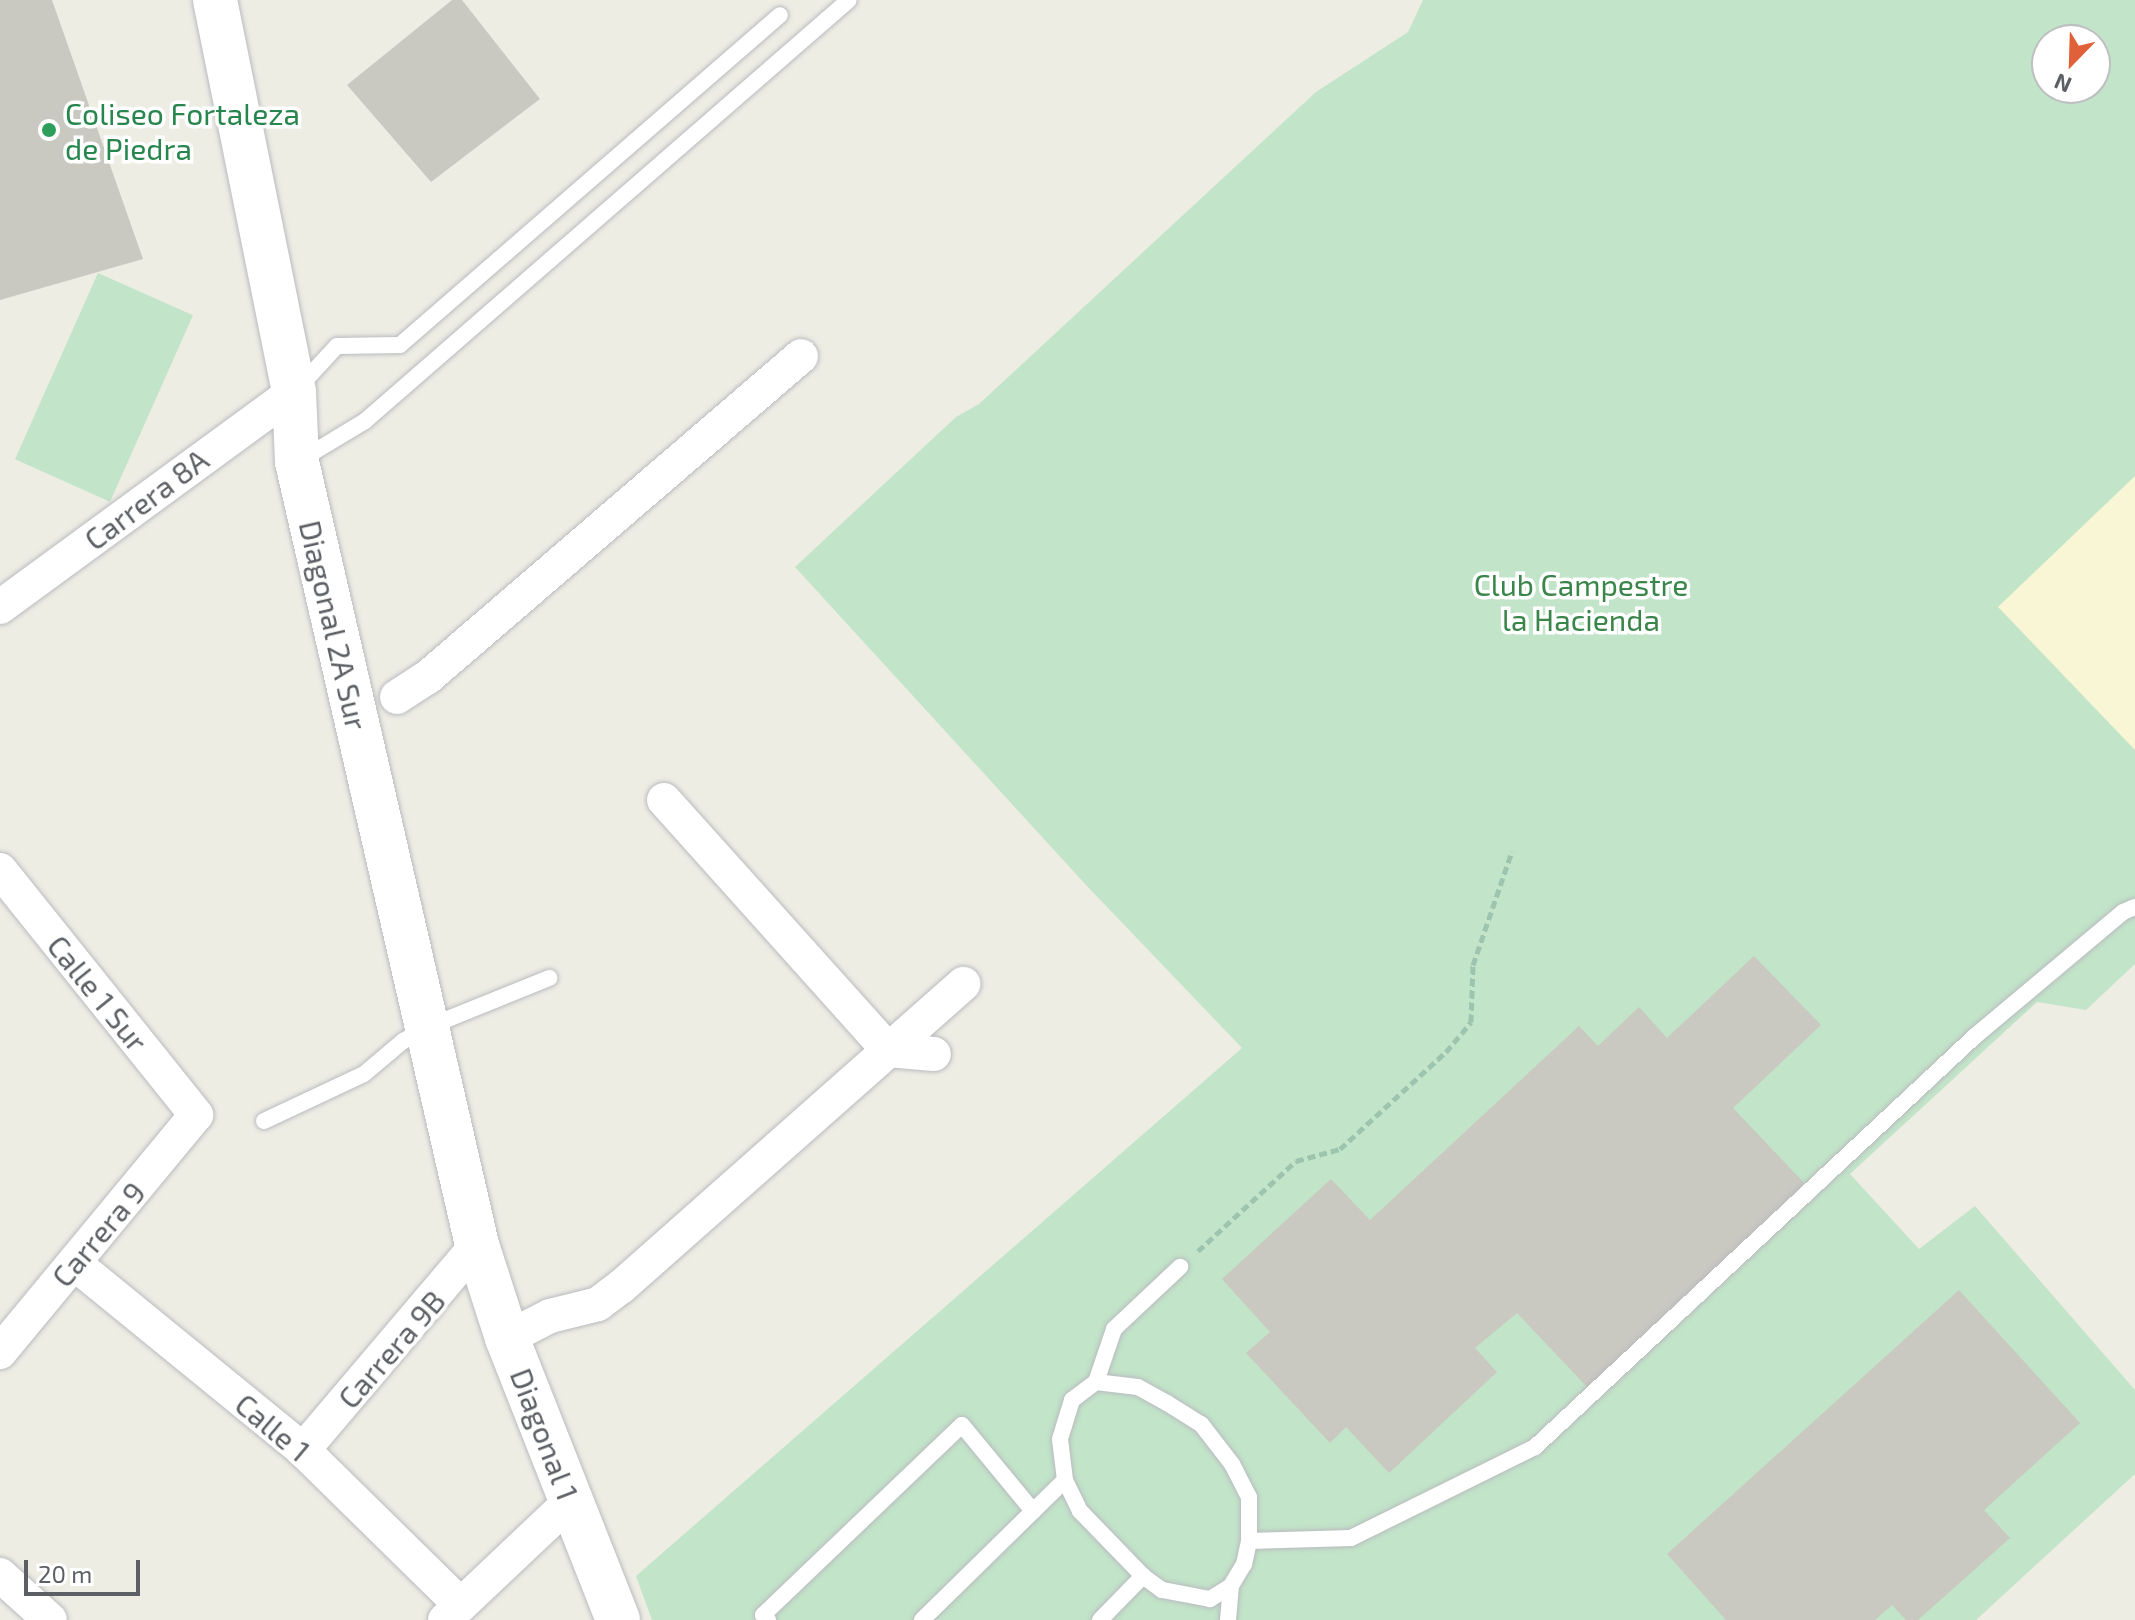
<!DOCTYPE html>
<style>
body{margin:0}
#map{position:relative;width:2135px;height:1620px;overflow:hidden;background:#eeede4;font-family:"Exo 2",sans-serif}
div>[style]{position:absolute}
.green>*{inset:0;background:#c2e4c8;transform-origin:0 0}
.sand>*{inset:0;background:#f8f6d5}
.building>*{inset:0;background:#c9c8c1}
.path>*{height:5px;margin-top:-2.5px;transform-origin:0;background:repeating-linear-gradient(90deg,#9cc4ae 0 8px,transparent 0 12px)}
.roads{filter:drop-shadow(0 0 2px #b9bbc0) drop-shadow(0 0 2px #b9bbc0)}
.lane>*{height:16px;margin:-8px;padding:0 8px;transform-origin:8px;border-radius:8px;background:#fff}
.street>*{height:34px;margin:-17px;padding:0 17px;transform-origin:17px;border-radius:17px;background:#fff}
.secondary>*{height:44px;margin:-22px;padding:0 22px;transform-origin:22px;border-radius:22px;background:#fff}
.dots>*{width:22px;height:22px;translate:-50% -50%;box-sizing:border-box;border:4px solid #fff;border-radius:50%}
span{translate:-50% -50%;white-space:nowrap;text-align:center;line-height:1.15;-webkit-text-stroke:7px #fff;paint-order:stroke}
.leisure-label{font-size:30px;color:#27864d}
.left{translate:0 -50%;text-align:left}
.street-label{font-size:30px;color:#5c5f64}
.park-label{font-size:30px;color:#3a854a}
.north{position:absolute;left:2031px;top:24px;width:80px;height:80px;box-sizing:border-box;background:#fff;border:2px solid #bebfc1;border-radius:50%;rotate:203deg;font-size:22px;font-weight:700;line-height:32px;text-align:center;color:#5c5f64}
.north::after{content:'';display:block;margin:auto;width:28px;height:36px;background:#e06039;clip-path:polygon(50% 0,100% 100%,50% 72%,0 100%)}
.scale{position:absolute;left:24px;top:1560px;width:116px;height:36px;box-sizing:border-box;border:4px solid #5c5f64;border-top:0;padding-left:10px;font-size:24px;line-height:28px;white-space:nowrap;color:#5c5f64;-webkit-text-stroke:6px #fff;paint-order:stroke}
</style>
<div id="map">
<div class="green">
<i style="clip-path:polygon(evenodd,1423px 0,2135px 0,2135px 964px,2086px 1010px,2037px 1002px,1850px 1174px,1919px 1249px,1975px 1206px,2135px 1390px,2135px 1474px,1976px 1620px,652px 1620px,636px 1576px,1242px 1048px,1086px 885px,795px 567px,956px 417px,979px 404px,1316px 92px,1408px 32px,1423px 0,2047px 40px,2095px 40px,2095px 88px,2047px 88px,2047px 40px)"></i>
<i style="left:98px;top:273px;width:104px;height:204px;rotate:24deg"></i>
</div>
<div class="sand">
<i style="clip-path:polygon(2135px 476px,2135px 750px,1998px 607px)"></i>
</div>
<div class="building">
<i style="clip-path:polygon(0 0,52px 0,143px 259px,0 300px)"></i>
<i style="clip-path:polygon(452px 0,462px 0,540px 99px,431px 182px,347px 85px)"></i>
<i style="clip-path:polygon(1754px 956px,1821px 1025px,1733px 1108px,1808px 1187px,1591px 1391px,1517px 1313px,1475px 1348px,1497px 1372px,1389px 1473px,1346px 1427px,1330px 1443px,1246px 1353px,1270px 1332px,1222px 1279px,1331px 1179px,1370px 1220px,1579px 1026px,1598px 1046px,1639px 1007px,1667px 1038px)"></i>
<i style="clip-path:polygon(1959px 1290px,2080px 1423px,1984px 1510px,2010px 1538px,1918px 1620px,1906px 1620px,1892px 1605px,1875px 1620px,1726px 1620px,1667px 1554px)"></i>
</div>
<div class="path">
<i style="left:1198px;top:1251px;width:133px;rotate:-42.6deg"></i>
<i style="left:1296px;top:1161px;width:46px;rotate:-15.3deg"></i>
<i style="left:1340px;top:1149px;width:144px;rotate:-42.5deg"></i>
<i style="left:1446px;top:1052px;width:39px;rotate:-50deg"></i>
<i style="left:1471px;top:1022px;width:57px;rotate:-88deg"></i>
<i style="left:1473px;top:965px;width:120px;rotate:-71.1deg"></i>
</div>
<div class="roads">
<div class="lane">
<i style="left:299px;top:387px;width:56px;rotate:-47.2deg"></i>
<i style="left:337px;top:346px;width:63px;rotate:-0.9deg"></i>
<i style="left:400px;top:345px;width:503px;rotate:-40.97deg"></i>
<i style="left:302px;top:459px;width:74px;rotate:-31.1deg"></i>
<i style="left:365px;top:421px;width:641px;rotate:-41.02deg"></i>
<i style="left:264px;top:1121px;width:110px;rotate:-25.2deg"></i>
<i style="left:364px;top:1074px;width:51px;rotate:-40.2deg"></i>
<i style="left:403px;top:1041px;width:29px;rotate:-29deg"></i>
<i style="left:428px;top:1027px;width:131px;rotate:-22deg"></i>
<i style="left:1096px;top:1382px;width:42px;rotate:6.8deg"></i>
<i style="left:1138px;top:1387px;width:33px;rotate:29deg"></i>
<i style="left:1167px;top:1403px;width:40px;rotate:32deg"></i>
<i style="left:1201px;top:1424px;width:51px;rotate:52.2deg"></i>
<i style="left:1232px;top:1464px;width:37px;rotate:63deg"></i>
<i style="left:1249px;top:1497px;width:44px;rotate:90deg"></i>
<i style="left:1249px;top:1541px;width:24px;rotate:102deg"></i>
<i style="left:1244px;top:1564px;width:26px;rotate:121deg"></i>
<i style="left:1231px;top:1586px;width:25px;rotate:148deg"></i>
<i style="left:1210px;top:1599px;width:49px;rotate:-169.4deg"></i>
<i style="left:1162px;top:1590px;width:24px;rotate:-144deg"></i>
<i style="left:1143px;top:1576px;width:91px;rotate:-134.1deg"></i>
<i style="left:1080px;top:1511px;width:34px;rotate:-116deg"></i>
<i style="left:1065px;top:1480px;width:41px;rotate:-97deg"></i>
<i style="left:1060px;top:1439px;width:41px;rotate:-72.9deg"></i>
<i style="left:1072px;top:1400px;width:30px;rotate:-37deg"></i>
<i style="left:1096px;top:1382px;width:56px;rotate:-71.2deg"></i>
<i style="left:1114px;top:1329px;width:91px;rotate:-43.2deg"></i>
<i style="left:1249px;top:1541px;width:102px;rotate:-1.7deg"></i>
<i style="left:1351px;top:1538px;width:205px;rotate:-26.3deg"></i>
<i style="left:1535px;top:1447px;width:601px;rotate:-43.04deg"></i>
<i style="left:1974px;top:1037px;width:194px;rotate:-40deg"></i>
<i style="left:2123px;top:912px;width:13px;rotate:-23deg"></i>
<i style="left:768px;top:1620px;width:7px;rotate:-135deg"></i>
<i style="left:763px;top:1615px;width:275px;rotate:-43.7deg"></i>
<i style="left:962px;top:1425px;width:112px;rotate:50.5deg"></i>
<i style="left:922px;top:1620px;width:200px;rotate:-44.4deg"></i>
<i style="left:1100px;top:1620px;width:62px;rotate:-45.7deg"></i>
<i style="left:1228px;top:1620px;width:34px;rotate:-85deg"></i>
</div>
<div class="street">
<i style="left:0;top:607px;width:364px;rotate:-36.2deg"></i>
<i style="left:397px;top:697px;width:37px;rotate:-33deg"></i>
<i style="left:428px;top:677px;width:492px;rotate:-40.7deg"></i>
<i style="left:664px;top:800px;width:336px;rotate:48.1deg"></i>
<i style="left:888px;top:1050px;width:46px;rotate:5deg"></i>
<i style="left:0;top:870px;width:314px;rotate:51.3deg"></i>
<i style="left:196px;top:1115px;width:308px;rotate:129.6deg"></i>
<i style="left:74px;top:1263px;width:296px;rotate:39.2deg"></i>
<i style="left:303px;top:1450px;width:221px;rotate:44.5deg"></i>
<i style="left:507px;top:1338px;width:48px;rotate:-27.1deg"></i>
<i style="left:550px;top:1316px;width:49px;rotate:-14deg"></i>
<i style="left:598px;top:1304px;width:30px;rotate:-37deg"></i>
<i style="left:622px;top:1286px;width:456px;rotate:-41.5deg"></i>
<i style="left:303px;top:1450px;width:269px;rotate:-49.7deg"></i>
<i style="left:0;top:1575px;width:67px;rotate:42deg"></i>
<i style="left:445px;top:1620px;width:173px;rotate:-43.4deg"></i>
</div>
<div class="secondary">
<i style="left:215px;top:0;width:400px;rotate:78.6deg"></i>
<i style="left:294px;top:392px;width:70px;rotate:87.5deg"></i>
<i style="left:297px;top:462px;width:803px;rotate:77.05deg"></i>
<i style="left:477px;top:1245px;width:98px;rotate:72.1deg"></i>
<i style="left:507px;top:1338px;width:303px;rotate:68.5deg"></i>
</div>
</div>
<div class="dots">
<i style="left:49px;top:130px;background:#2e9e5b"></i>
</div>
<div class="leisure-label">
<span class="left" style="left:65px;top:130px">Coliseo Fortaleza<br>de Piedra</span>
</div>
<div class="street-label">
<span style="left:146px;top:499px;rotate:-37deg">Carrera 8A</span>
<span style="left:334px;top:625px;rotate:77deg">Diagonal 2A Sur</span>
<span style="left:98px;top:993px;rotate:51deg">Calle 1 Sur</span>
<span style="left:98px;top:1234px;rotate:-50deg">Carrera 9</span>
<span style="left:391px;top:1349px;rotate:-49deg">Carrera 9B</span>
<span style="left:273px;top:1427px;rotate:40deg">Calle 1</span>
<span style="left:545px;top:1434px;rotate:69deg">Diagonal 1</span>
</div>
<div class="park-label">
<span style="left:1581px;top:601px">Club Campestre<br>la Hacienda</span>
</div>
<div class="north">N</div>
<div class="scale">20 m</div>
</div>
